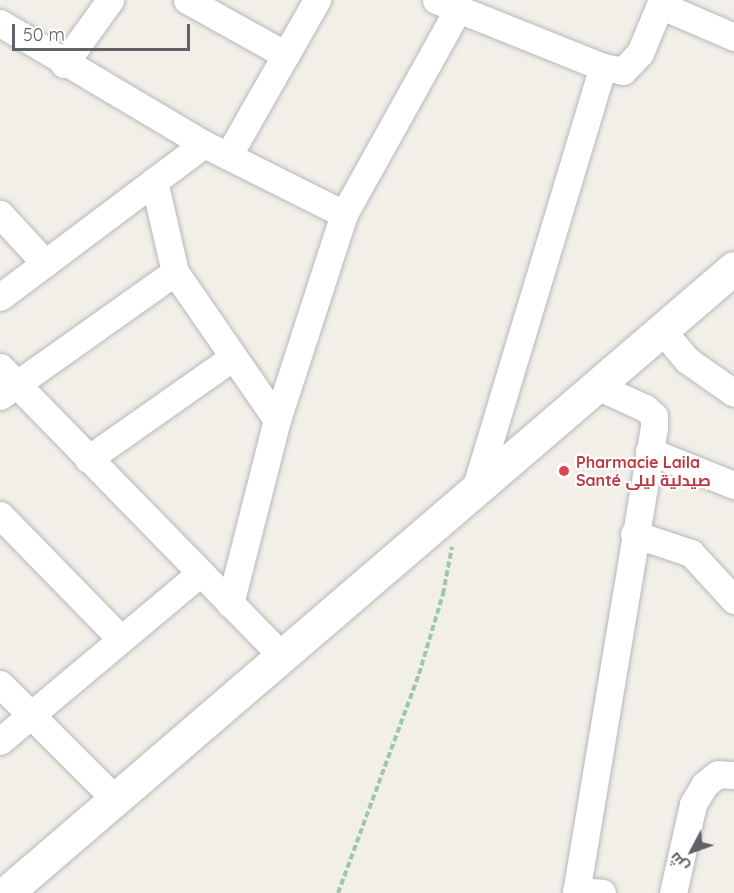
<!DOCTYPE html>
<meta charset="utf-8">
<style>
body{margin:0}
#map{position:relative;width:734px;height:893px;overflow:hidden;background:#f1efe8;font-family:Quicksand,Cairo,sans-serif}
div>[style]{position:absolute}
.path>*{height:4px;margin-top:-2px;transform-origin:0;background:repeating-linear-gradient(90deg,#9cc7a9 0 6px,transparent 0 9px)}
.roads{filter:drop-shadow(0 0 2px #b5b8bc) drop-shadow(0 0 2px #b5b8bc)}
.minor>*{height:27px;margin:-13.5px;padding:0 13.5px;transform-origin:13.5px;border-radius:13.5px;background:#fff}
.tertiary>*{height:33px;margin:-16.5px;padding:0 16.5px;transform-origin:16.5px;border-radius:16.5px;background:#fff}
.dots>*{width:16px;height:16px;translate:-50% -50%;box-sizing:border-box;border:3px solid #fff;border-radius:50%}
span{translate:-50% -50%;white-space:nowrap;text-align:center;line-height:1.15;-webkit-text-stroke:4.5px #fff;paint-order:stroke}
.health-label{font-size:16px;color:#be3a42;font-weight:700}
.left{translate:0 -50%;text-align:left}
.north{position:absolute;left:662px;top:821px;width:60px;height:60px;-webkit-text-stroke:4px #fff;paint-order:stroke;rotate:229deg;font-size:16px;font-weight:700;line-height:24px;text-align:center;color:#5f6368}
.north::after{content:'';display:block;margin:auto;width:21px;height:27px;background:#5f6368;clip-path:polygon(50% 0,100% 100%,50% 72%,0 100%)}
.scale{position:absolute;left:12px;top:24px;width:178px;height:27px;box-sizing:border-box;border:3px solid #5f6368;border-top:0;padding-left:8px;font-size:18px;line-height:21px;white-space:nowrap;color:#5f6368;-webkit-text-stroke:4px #fff;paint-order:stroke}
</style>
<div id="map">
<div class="path">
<i style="left:338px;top:893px;width:233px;rotate:-69.7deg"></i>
<i style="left:419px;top:674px;width:84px;rotate:-73.3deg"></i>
<i style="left:443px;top:594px;width:48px;rotate:-79.2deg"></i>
</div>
<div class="roads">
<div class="minor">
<i style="left:187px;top:0;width:113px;rotate:29.1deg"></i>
<i style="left:436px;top:0;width:180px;rotate:21.9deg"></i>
<i style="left:603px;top:67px;width:20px;rotate:11deg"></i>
<i style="left:623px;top:71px;width:25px;rotate:-47deg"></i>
<i style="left:640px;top:53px;width:57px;rotate:-67.5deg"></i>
<i style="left:660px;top:5px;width:81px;rotate:23.4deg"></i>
<i style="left:0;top:23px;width:237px;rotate:30.7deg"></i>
<i style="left:204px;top:144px;width:157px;rotate:26.6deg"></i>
<i style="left:64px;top:64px;width:79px;rotate:-54.3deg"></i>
<i style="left:228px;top:156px;width:180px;rotate:-60.3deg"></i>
<i style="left:154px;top:181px;width:93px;rotate:77deg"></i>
<i style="left:175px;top:272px;width:180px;rotate:55.4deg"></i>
<i style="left:0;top:214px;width:67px;rotate:47.4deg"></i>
<i style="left:0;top:297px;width:255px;rotate:-36.9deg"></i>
<i style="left:660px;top:328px;width:42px;rotate:49.8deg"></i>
<i style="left:687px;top:360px;width:57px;rotate:35.1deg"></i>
<i style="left:0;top:367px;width:405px;rotate:45.7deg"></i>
<i style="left:0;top:396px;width:214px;rotate:-35.3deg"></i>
<i style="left:649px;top:451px;width:92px;rotate:21.8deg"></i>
<i style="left:88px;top:459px;width:177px;rotate:-35.1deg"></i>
<i style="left:475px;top:490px;width:442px;rotate:-73.2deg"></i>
<i style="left:0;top:515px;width:173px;rotate:45.7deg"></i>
<i style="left:634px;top:534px;width:60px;rotate:18.4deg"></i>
<i style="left:691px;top:553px;width:64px;rotate:47.5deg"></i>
<i style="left:230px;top:604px;width:190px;rotate:-75.7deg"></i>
<i style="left:277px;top:420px;width:217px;rotate:-72deg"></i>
<i style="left:344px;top:214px;width:235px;rotate:-60.9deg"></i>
<i style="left:0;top:684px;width:164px;rotate:45deg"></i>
<i style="left:0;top:741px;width:261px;rotate:-40deg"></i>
<i style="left:576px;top:891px;width:26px;rotate:4deg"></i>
<i style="left:576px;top:893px;width:471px;rotate:-80.5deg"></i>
<i style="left:654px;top:428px;width:12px;rotate:-90deg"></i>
<i style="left:654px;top:416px;width:12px;rotate:-138deg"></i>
<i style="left:645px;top:408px;width:53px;rotate:-155.4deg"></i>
<i style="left:673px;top:893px;width:91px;rotate:-77.3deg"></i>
<i style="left:693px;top:804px;width:23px;rotate:-59deg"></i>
<i style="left:705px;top:784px;width:16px;rotate:-38deg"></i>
<i style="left:718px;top:774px;width:16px;rotate:4deg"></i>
</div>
<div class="tertiary">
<i style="left:6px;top:893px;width:959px;rotate:-40.65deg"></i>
</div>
</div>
<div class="dots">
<i style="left:564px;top:471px;background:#e0444e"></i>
</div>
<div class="health-label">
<span class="left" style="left:576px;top:471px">Pharmacie Laila<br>Santé صيدلية ليلى</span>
</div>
<div class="north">ش</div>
<div class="scale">50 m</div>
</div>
